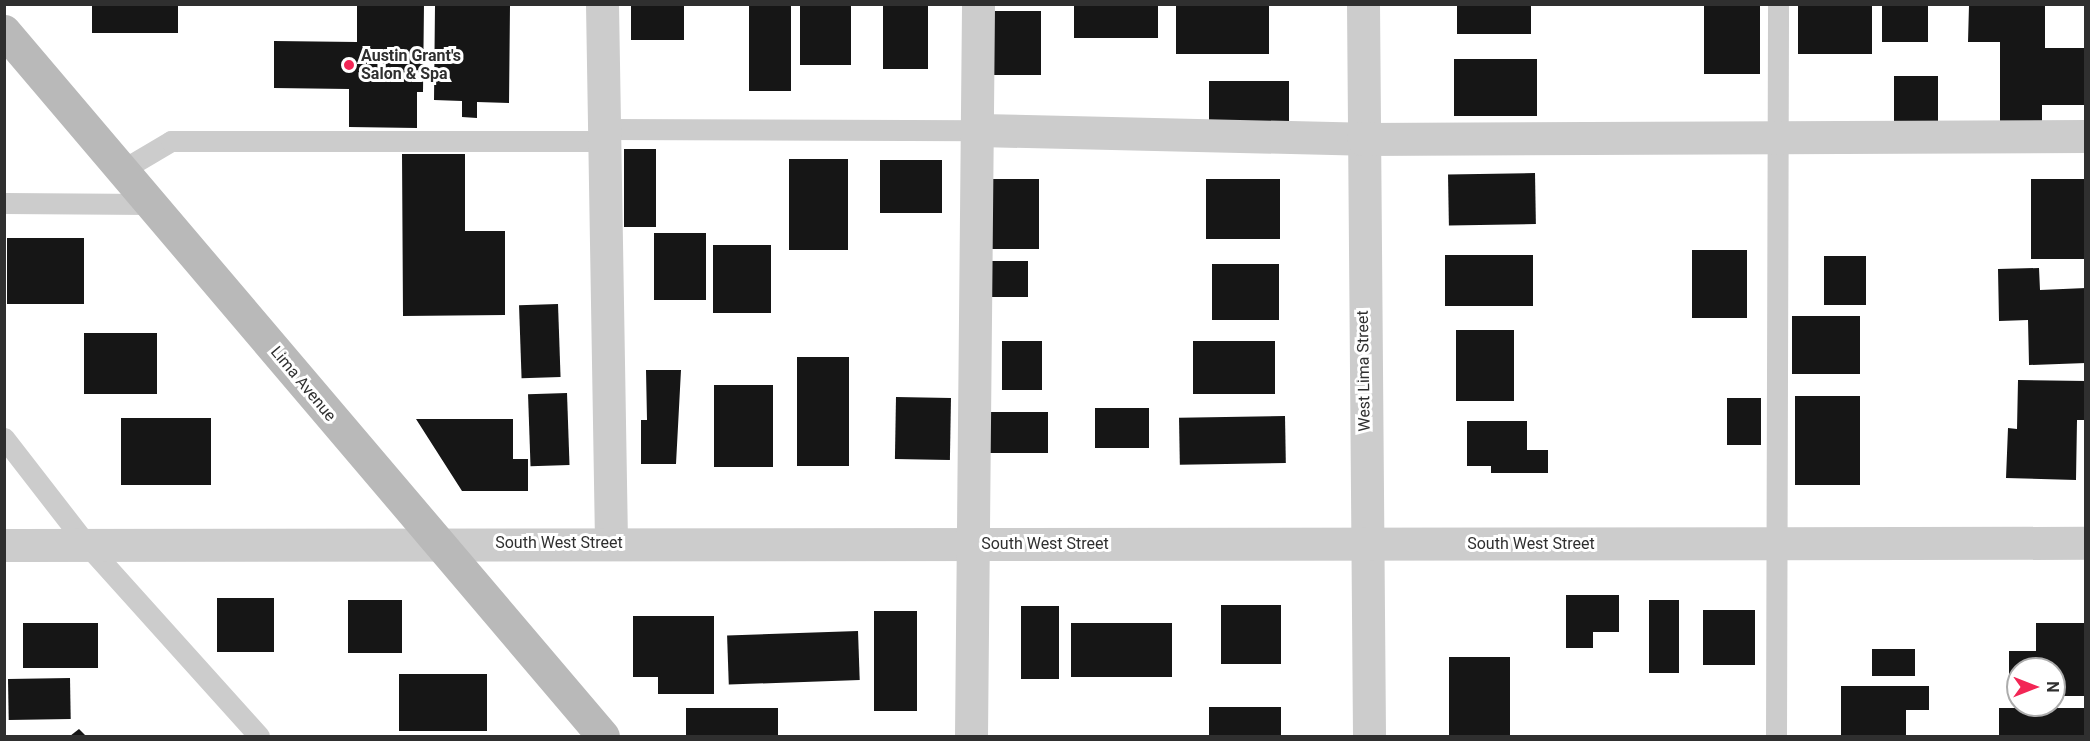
<!DOCTYPE html>
<style>
body{margin:0}
#map{position:relative;width:2090px;height:741px;overflow:hidden;background:#fff;font-family:Roboto,sans-serif}
div>[style]{position:absolute}
.building>*{inset:0;background:#161616;transform-origin:0 0}
.lane>*{height:21px;margin:-10.5px;padding:0 10.5px;transform-origin:10.5px;border-radius:10.5px;background:#ccc}
.street>*{height:33px;margin:-16.5px;padding:0 16.5px;transform-origin:16.5px;border-radius:16.5px;background:#ccc}
.secondary>*{height:33px;margin:-16.5px;padding:0 16.5px;transform-origin:16.5px;border-radius:16.5px;background:#b9b9b9}
.dots>*{width:16px;height:16px;translate:-50% -50%;box-sizing:border-box;border:3px solid #fff;border-radius:50%}
span{translate:-50% -50%;white-space:nowrap;text-align:center;line-height:1.15;-webkit-text-stroke:6px #fff;paint-order:stroke}
.poi-label{font-size:16px;color:#2f2f2f;font-weight:700}
.left{translate:0 -50%;text-align:left}
.street-label{font-size:16px;color:#2f2f2f}
.frame{position:absolute;inset:0;border:6px solid #2f2f2f;pointer-events:none}
.north{position:absolute;left:2006px;top:657px;width:60px;height:60px;box-sizing:border-box;background:#fff;border:2px solid #acacac;border-radius:50%;rotate:90deg;font-size:16px;font-weight:700;line-height:24px;text-align:center;color:#2f2f2f}
.north::after{content:'';display:block;margin:auto;width:21px;height:27px;background:#f22655;clip-path:polygon(50% 0,100% 100%,50% 72%,0 100%)}
</style>
<div id="map">
<div class="building">
<i style="left:92px;top:4px;width:86px;height:29px"></i>
<i style="clip-path:polygon(357px 4px,424px 4px,423px 92px,417px 92px,417px 128px,349px 127px,349px 89px,274px 88px,274px 41px,357px 42px)"></i>
<i style="left:631px;top:4px;width:53px;height:36px"></i>
<i style="left:749px;top:4px;width:42px;height:87px"></i>
<i style="left:800px;top:4px;width:51px;height:61px"></i>
<i style="left:883px;top:4px;width:45px;height:65px"></i>
<i style="left:1176px;top:4px;width:93px;height:50px"></i>
<i style="left:1457px;top:4px;width:74px;height:30px"></i>
<i style="left:1704px;top:4px;width:56px;height:70px"></i>
<i style="left:1798px;top:4px;width:74px;height:50px"></i>
<i style="left:1882px;top:4px;width:46px;height:38px"></i>
<i style="clip-path:polygon(435px 5px,510px 5px,509px 103px,477px 102px,477px 118px,462px 117px,462px 101px,434px 100px)"></i>
<i style="left:1074px;top:5px;width:84px;height:33px"></i>
<i style="clip-path:polygon(1969px 5px,2045px 5px,2045px 48px,2086px 48px,2086px 105px,2042px 105px,2042px 132px,2000px 132px,2000px 42px,1968px 42px)"></i>
<i style="left:983px;top:11px;width:58px;height:64px"></i>
<i style="left:1454px;top:59px;width:83px;height:57px"></i>
<i style="left:1894px;top:76px;width:44px;height:47px"></i>
<i style="left:1209px;top:81px;width:80px;height:46px"></i>
<i style="left:624px;top:149px;width:32px;height:78px"></i>
<i style="clip-path:polygon(402px 154px,465px 154px,465px 231px,505px 231px,505px 315px,403px 316px)"></i>
<i style="left:789px;top:159px;width:59px;height:91px"></i>
<i style="left:880px;top:160px;width:62px;height:53px"></i>
<i style="left:1535px;top:173px;width:51px;height:87px;rotate:89deg"></i>
<i style="left:988px;top:179px;width:51px;height:70px"></i>
<i style="left:1206px;top:179px;width:74px;height:60px"></i>
<i style="left:2031px;top:179px;width:55px;height:80px"></i>
<i style="left:654px;top:233px;width:52px;height:67px"></i>
<i style="left:7px;top:238px;width:77px;height:66px"></i>
<i style="left:713px;top:245px;width:58px;height:68px"></i>
<i style="left:1692px;top:250px;width:55px;height:68px"></i>
<i style="left:1445px;top:255px;width:88px;height:51px"></i>
<i style="left:1824px;top:256px;width:42px;height:49px"></i>
<i style="left:989px;top:261px;width:39px;height:36px"></i>
<i style="left:1212px;top:264px;width:67px;height:56px"></i>
<i style="clip-path:polygon(2039px 268px,2040px 290px,2086px 288px,2086px 363px,2029px 365px,2028px 320px,1999px 321px,1998px 269px)"></i>
<i style="left:558px;top:304px;width:73px;height:39px;rotate:88deg"></i>
<i style="left:1792px;top:316px;width:68px;height:58px"></i>
<i style="left:1456px;top:330px;width:58px;height:71px"></i>
<i style="left:84px;top:333px;width:73px;height:61px"></i>
<i style="left:1002px;top:341px;width:40px;height:49px"></i>
<i style="left:1193px;top:341px;width:82px;height:53px"></i>
<i style="left:797px;top:357px;width:52px;height:109px"></i>
<i style="clip-path:polygon(646px 370px,681px 370px,676px 464px,641px 464px,641px 420px,647px 420px)"></i>
<i style="clip-path:polygon(2018px 380px,2086px 381px,2086px 420px,2077px 420px,2076px 480px,2006px 478px,2008px 428px,2017px 429px)"></i>
<i style="left:714px;top:385px;width:59px;height:82px"></i>
<i style="left:567px;top:393px;width:72px;height:39px;rotate:88deg"></i>
<i style="left:1795px;top:396px;width:65px;height:89px"></i>
<i style="left:896px;top:397px;width:55px;height:62px;rotate:1deg"></i>
<i style="left:1727px;top:398px;width:34px;height:47px"></i>
<i style="left:1095px;top:408px;width:54px;height:40px"></i>
<i style="left:981px;top:412px;width:67px;height:41px"></i>
<i style="left:1285px;top:416px;width:47px;height:106px;rotate:89deg"></i>
<i style="left:121px;top:418px;width:90px;height:67px"></i>
<i style="clip-path:polygon(416px 419px,513px 419px,513px 459px,528px 459px,528px 491px,462px 491px)"></i>
<i style="clip-path:polygon(1467px 421px,1527px 421px,1527px 450px,1548px 450px,1548px 473px,1491px 473px,1491px 466px,1467px 466px)"></i>
<i style="clip-path:polygon(1566px 595px,1619px 595px,1619px 632px,1593px 632px,1593px 648px,1566px 648px)"></i>
<i style="left:217px;top:598px;width:57px;height:54px"></i>
<i style="left:348px;top:600px;width:54px;height:53px"></i>
<i style="left:1649px;top:600px;width:30px;height:73px"></i>
<i style="left:1221px;top:605px;width:60px;height:59px"></i>
<i style="left:1021px;top:606px;width:38px;height:73px"></i>
<i style="left:1703px;top:610px;width:52px;height:55px"></i>
<i style="left:874px;top:611px;width:43px;height:100px"></i>
<i style="clip-path:polygon(633px 616px,714px 616px,714px 694px,658px 694px,658px 677px,633px 677px)"></i>
<i style="left:23px;top:623px;width:75px;height:45px"></i>
<i style="left:1071px;top:623px;width:101px;height:54px"></i>
<i style="clip-path:polygon(2036px 623px,2085px 623px,2085px 696px,2054px 696px,2054px 669px,2018px 669px,2018px 696px,2009px 696px,2009px 651px,2036px 651px)"></i>
<i style="left:858px;top:631px;width:49px;height:131px;rotate:88deg"></i>
<i style="left:1872px;top:649px;width:43px;height:27px"></i>
<i style="left:1449px;top:657px;width:61px;height:79px"></i>
<i style="left:399px;top:674px;width:88px;height:57px"></i>
<i style="left:70px;top:678px;width:41px;height:62px;rotate:89deg"></i>
<i style="clip-path:polygon(1841px 686px,1929px 686px,1929px 710px,1906px 710px,1906px 736px,1841px 736px)"></i>
<i style="left:1209px;top:707px;width:72px;height:29px"></i>
<i style="left:686px;top:708px;width:92px;height:28px"></i>
<i style="left:1999px;top:708px;width:86px;height:28px"></i>
<i style="clip-path:polygon(79px 729px,86px 736px,70px 736px)"></i>
</div>
<div class="lane">
<i style="left:604px;top:129px;width:375px;rotate:0.2deg"></i>
<i style="left:122px;top:170px;width:57px;rotate:-30.6deg"></i>
<i style="left:171px;top:141px;width:434px"></i>
<i style="left:4px;top:203px;width:146px;rotate:0.4deg"></i>
<i style="left:4px;top:438px;width:135px;rotate:52.2deg"></i>
<i style="left:87px;top:545px;width:257px;rotate:48deg"></i>
<i style="left:1776px;top:736px;width:732px;rotate:-89.84deg"></i>
</div>
<div class="street">
<i style="left:602px;top:4px;width:539px;rotate:89.04deg"></i>
<i style="left:1363px;top:4px;width:732px;rotate:89.53deg"></i>
<i style="left:979px;top:130px;width:384px;rotate:1.3deg"></i>
<i style="left:1363px;top:139px;width:723px;rotate:-0.24deg"></i>
<i style="left:4px;top:545px;width:2082px;rotate:-0.06deg"></i>
<i style="left:971px;top:736px;width:732px;rotate:-89.45deg"></i>
</div>
<div class="secondary">
<i style="left:4px;top:31px;width:925px;rotate:49.65deg"></i>
</div>
<div class="dots">
<i style="left:349px;top:65px;background:#f22655"></i>
</div>
<div class="poi-label">
<span class="left" style="left:361px;top:65px">Austin Grant's<br>Salon &amp; Spa</span>
</div>
<div class="street-label">
<span style="left:1364px;top:371px;rotate:-91deg">West Lima Street</span>
<span style="left:303px;top:384px;rotate:50deg">Lima Avenue</span>
<span style="left:559px;top:543px">South West Street</span>
<span style="left:1045px;top:544px">South West Street</span>
<span style="left:1531px;top:544px">South West Street</span>
</div>
<div class="frame"></div>
<div class="north">N</div>
</div>
